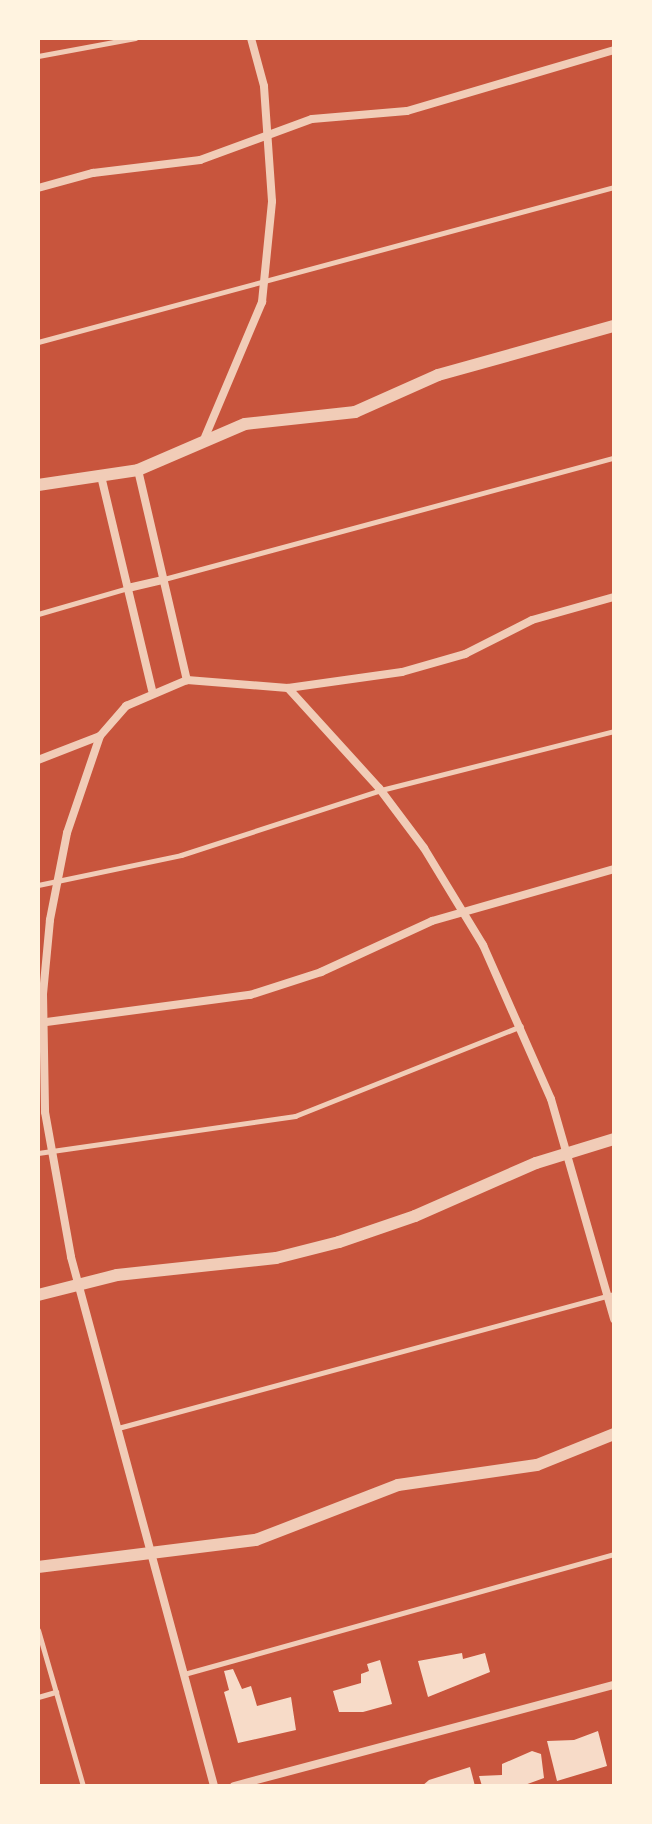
<!DOCTYPE html>
<style>
body{margin:0}
#map{position:relative;width:652px;height:1824px;overflow:hidden;background:#c8553d;font-family:Cabin,sans-serif}
div>[style]{position:absolute}
.building>*{inset:0;background:#f7dbc8}
.service>*{height:5px;margin:-2.5px;padding:0 2.5px;transform-origin:2.5px;border-radius:2.5px;background:#f1ccb7}
.minor>*{height:8px;margin:-4px;padding:0 4px;transform-origin:4px;border-radius:4px;background:#f1ccb7}
.tertiary>*{height:12px;margin:-6px;padding:0 6px;transform-origin:6px;border-radius:6px;background:#f1ccb7}
span{translate:-50% -50%;white-space:nowrap;text-align:center;line-height:1.15;-webkit-text-stroke:7px #fff3e0;paint-order:stroke}
.frame{position:absolute;inset:0;border:40px solid #fff3e0;pointer-events:none}
</style>
<div id="map">
<div class="building">
<i style="clip-path:polygon(462px 1653px,463px 1659px,485px 1653px,490px 1672px,428px 1697px,418px 1661px)"></i>
<i style="clip-path:polygon(380px 1660px,392px 1704px,363px 1712px,339px 1712px,333px 1691px,361px 1683px,361px 1674px,369px 1671px,367px 1664px)"></i>
<i style="clip-path:polygon(233px 1669px,242px 1689px,251px 1686px,257px 1706px,291px 1697px,296px 1730px,238px 1743px,224px 1692px,229px 1690px,224px 1671px)"></i>
<i style="clip-path:polygon(598px 1731px,607px 1766px,557px 1781px,547px 1741px,574px 1740px)"></i>
<i style="clip-path:polygon(532px 1751px,541px 1754px,544px 1778px,522px 1786px,482px 1786px,479px 1776px,502px 1775px,502px 1764px)"></i>
<i style="clip-path:polygon(470px 1767px,475px 1786px,422px 1786px,429px 1780px)"></i>
</div>
<div class="service">
<i style="left:38px;top:56px;width:99px;rotate:-10.5deg"></i>
<i style="left:38px;top:342px;width:596px;rotate:-15.06deg"></i>
<i style="left:164px;top:579px;width:466px;rotate:-15.1deg"></i>
<i style="left:38px;top:614px;width:94px;rotate:-16.1deg"></i>
<i style="left:38px;top:885px;width:146px;rotate:-11.8deg"></i>
<i style="left:181px;top:855px;width:210px;rotate:-18deg"></i>
<i style="left:381px;top:790px;width:240px;rotate:-14.2deg"></i>
<i style="left:38px;top:1153px;width:260px;rotate:-8.2deg"></i>
<i style="left:295px;top:1116px;width:243px;rotate:-21.7deg"></i>
<i style="left:118px;top:1428px;width:514px;rotate:-15.12deg"></i>
<i style="left:38px;top:1630px;width:162px;rotate:73.9deg"></i>
<i style="left:184px;top:1674px;width:446px;rotate:-15.6deg"></i>
<i style="left:38px;top:1697px;width:19px;rotate:-16deg"></i>
</div>
<div class="minor">
<i style="left:38px;top:188px;width:57px;rotate:-15.3deg"></i>
<i style="left:93px;top:173px;width:108px;rotate:-6.9deg"></i>
<i style="left:200px;top:160px;width:119px;rotate:-20.1deg"></i>
<i style="left:312px;top:119px;width:95px;rotate:-4.8deg"></i>
<i style="left:407px;top:111px;width:216px;rotate:-16.4deg"></i>
<i style="left:205px;top:437px;width:147px;rotate:-67.1deg"></i>
<i style="left:262px;top:302px;width:101px;rotate:-84.3deg"></i>
<i style="left:272px;top:201px;width:115px;rotate:-94deg"></i>
<i style="left:264px;top:86px;width:50px;rotate:-105.2deg"></i>
<i style="left:138px;top:470px;width:216px;rotate:76.9deg"></i>
<i style="left:101px;top:476px;width:220px;rotate:76.6deg"></i>
<i style="left:128px;top:588px;width:36px;rotate:-13deg"></i>
<i style="left:288px;top:688px;width:135px;rotate:47.7deg"></i>
<i style="left:379px;top:788px;width:75px;rotate:53.1deg"></i>
<i style="left:424px;top:848px;width:114px;rotate:58.7deg"></i>
<i style="left:483px;top:945px;width:168px;rotate:66.2deg"></i>
<i style="left:551px;top:1099px;width:229px;rotate:74deg"></i>
<i style="left:100px;top:736px;width:102px;rotate:108.8deg"></i>
<i style="left:67px;top:833px;width:89px;rotate:101.1deg"></i>
<i style="left:50px;top:920px;width:74px;rotate:95.4deg"></i>
<i style="left:43px;top:994px;width:118px;rotate:89deg"></i>
<i style="left:45px;top:1112px;width:147px;rotate:79.8deg"></i>
<i style="left:71px;top:1257px;width:548px;rotate:74.87deg"></i>
<i style="left:38px;top:760px;width:66px;rotate:-21.2deg"></i>
<i style="left:100px;top:736px;width:40px;rotate:-49deg"></i>
<i style="left:126px;top:706px;width:66px;rotate:-23.1deg"></i>
<i style="left:187px;top:680px;width:101px;rotate:4.5deg"></i>
<i style="left:288px;top:688px;width:115px;rotate:-8deg"></i>
<i style="left:402px;top:672px;width:66px;rotate:-15.9deg"></i>
<i style="left:465px;top:654px;width:75px;rotate:-26.9deg"></i>
<i style="left:532px;top:620px;width:85px;rotate:-15.7deg"></i>
<i style="left:39px;top:1023px;width:213px;rotate:-7.6deg"></i>
<i style="left:250px;top:995px;width:75px;rotate:-17.9deg"></i>
<i style="left:321px;top:972px;width:122px;rotate:-24.7deg"></i>
<i style="left:432px;top:921px;width:189px;rotate:-15.9deg"></i>
<i style="left:234px;top:1786px;width:393px;rotate:-14.9deg"></i>
</div>
<div class="tertiary">
<i style="left:38px;top:485px;width:101px;rotate:-8.5deg"></i>
<i style="left:138px;top:470px;width:116px;rotate:-23.3deg"></i>
<i style="left:245px;top:424px;width:111px;rotate:-6.2deg"></i>
<i style="left:355px;top:412px;width:91px;rotate:-24deg"></i>
<i style="left:438px;top:375px;width:183px;rotate:-15.6deg"></i>
<i style="left:38px;top:1295px;width:81px;rotate:-14.2deg"></i>
<i style="left:117px;top:1275px;width:160px;rotate:-6.1deg"></i>
<i style="left:276px;top:1258px;width:65px;rotate:-14.3deg"></i>
<i style="left:339px;top:1242px;width:80px;rotate:-18.9deg"></i>
<i style="left:415px;top:1216px;width:132px;rotate:-23.7deg"></i>
<i style="left:536px;top:1163px;width:82px;rotate:-17.1deg"></i>
<i style="left:38px;top:1567px;width:220px;rotate:-7.1deg"></i>
<i style="left:256px;top:1540px;width:152px;rotate:-21.2deg"></i>
<i style="left:398px;top:1485px;width:140px;rotate:-8.2deg"></i>
<i style="left:537px;top:1465px;width:83px;rotate:-21.9deg"></i>
</div>
<div class="frame"></div>
</div>
